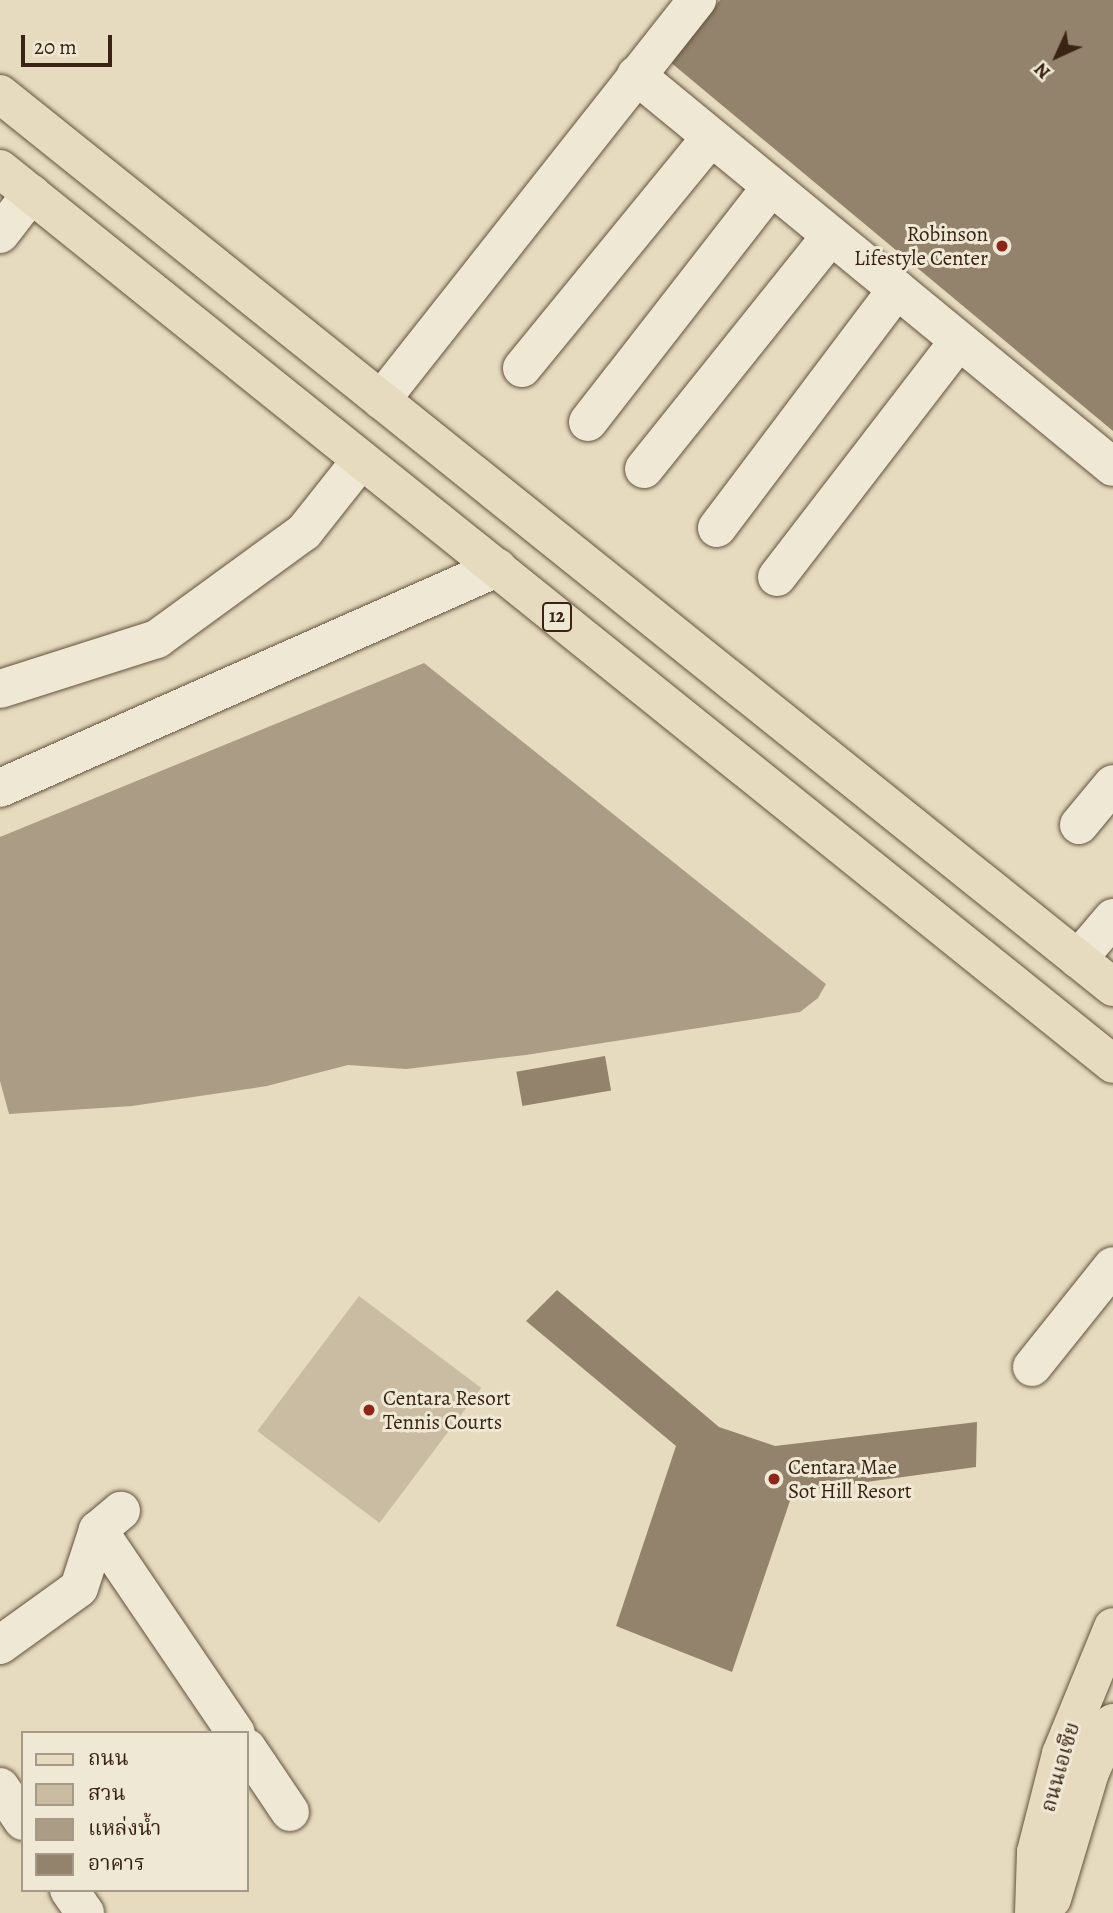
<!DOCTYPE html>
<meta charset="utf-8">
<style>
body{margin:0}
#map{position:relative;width:1113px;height:1913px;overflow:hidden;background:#e6dbbf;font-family:Alegreya,"Noto Serif Thai",serif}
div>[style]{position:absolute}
.green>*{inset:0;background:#c9bca2;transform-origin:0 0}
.water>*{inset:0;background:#ab9d85}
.building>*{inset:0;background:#93836c;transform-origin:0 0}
.roads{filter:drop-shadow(0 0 2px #64523e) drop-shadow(0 0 2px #64523e)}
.minor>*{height:38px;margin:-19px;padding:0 19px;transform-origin:19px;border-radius:19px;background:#efe8d5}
.major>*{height:38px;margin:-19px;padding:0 19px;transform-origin:19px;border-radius:19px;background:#e6dbbf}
.dots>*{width:19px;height:19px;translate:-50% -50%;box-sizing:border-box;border:4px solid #efe8d5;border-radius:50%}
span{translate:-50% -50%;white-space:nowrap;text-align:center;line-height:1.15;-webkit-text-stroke:6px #efe8d5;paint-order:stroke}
.shield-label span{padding:2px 5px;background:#efe8d5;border:2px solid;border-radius:5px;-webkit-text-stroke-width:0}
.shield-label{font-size:19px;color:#392413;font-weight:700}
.poi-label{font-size:21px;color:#392413}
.right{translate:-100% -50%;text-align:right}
.left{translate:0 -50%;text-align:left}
.street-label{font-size:21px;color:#392413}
.legend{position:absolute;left:21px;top:1731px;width:228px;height:161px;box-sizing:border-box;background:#efe8d5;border:2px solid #a69a87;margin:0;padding:9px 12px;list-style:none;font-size:21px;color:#392413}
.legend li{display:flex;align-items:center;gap:14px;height:35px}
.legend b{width:35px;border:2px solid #a69a87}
.north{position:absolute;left:1022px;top:21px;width:70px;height:70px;-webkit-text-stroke:5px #efe8d5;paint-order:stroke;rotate:225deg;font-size:19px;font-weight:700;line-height:28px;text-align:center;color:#392413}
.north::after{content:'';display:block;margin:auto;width:24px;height:32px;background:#392413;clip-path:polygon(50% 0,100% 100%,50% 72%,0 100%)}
.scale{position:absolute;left:21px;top:35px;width:91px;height:32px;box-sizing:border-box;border:4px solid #392413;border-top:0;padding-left:9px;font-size:21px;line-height:24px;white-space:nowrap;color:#392413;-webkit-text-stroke:5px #efe8d5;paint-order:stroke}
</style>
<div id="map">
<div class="green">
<i style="left:359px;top:1296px;width:153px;height:169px;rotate:37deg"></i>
</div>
<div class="water">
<i style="clip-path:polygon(424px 663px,826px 984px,818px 998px,800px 1012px,526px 1055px,406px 1069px,348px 1065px,267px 1086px,132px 1106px,9px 1114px,0 1081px,0 837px)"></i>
</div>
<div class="building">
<i style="clip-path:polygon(720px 0,1113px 0,1113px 431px,669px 61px)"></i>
<i style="left:605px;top:1056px;width:35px;height:90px;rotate:80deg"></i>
<i style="clip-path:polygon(557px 1290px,719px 1427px,775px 1446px,977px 1422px,976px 1467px,793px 1492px,732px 1672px,616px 1626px,676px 1446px,526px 1321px)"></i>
</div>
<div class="roads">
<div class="minor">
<i style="left:636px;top:75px;width:617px;rotate:39.41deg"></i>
<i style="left:0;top:234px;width:51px;rotate:-52.2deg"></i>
<i style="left:522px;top:368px;width:298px;rotate:-50.7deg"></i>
<i style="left:381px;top:400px;width:510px;rotate:-51.69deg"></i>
<i style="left:588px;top:422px;width:298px;rotate:-52.1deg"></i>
<i style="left:644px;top:469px;width:299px;rotate:-51.3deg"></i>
<i style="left:717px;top:528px;width:299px;rotate:-53deg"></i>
<i style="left:777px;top:577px;width:298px;rotate:-52.4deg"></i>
<i style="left:0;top:689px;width:165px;rotate:-17.7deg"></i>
<i style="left:157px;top:639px;width:182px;rotate:-36.1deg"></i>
<i style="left:304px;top:532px;width:92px;rotate:-51.6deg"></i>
<i style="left:0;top:788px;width:544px;rotate:-23.88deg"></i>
<i style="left:1079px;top:825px;width:53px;rotate:-50.3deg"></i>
<i style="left:1078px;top:959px;width:54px;rotate:-49.5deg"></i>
<i style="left:1032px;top:1367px;width:129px;rotate:-51.3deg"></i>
<i style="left:98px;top:1530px;width:245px;rotate:55.8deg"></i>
<i style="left:0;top:1645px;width:97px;rotate:-35.8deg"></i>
<i style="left:79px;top:1588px;width:61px;rotate:-71.9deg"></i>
<i style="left:98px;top:1530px;width:30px;rotate:-40deg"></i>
<i style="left:247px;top:1748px;width:77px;rotate:56.1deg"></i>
<i style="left:0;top:1787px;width:41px;rotate:55.9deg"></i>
<i style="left:69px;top:1890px;width:28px;rotate:55deg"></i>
</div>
<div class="major">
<i style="left:0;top:94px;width:1427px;rotate:38.74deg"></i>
<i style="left:0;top:169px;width:1428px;rotate:38.8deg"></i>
<i style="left:1052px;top:1899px;width:133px;rotate:-73.3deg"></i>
<i style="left:1090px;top:1772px;width:54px;rotate:-64.9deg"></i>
<i style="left:1034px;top:1913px;width:61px;rotate:-88.1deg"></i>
<i style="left:1036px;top:1852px;width:101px;rotate:-75.7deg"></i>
<i style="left:1061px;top:1754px;width:137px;rotate:-67.7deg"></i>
</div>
</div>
<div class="dots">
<i style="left:1002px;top:246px;background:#8f2418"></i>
<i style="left:369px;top:1410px;background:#8f2418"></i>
<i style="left:774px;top:1479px;background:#8f2418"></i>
</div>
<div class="shield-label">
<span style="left:557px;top:617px">12</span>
</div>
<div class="poi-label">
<span class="right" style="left:988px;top:246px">Robinson<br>Lifestyle Center</span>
<span class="left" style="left:383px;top:1410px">Centara Resort<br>Tennis Courts</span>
<span class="left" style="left:788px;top:1479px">Centara Mae<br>Sot Hill Resort</span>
</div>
<div class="street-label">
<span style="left:1060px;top:1767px;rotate:-74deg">ถนนเอเซีย</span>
</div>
<ul class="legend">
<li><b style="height:9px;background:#e6dbbf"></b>ถนน</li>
<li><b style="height:19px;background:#c9bca2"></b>สวน</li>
<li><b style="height:19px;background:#ab9d85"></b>แหล่งน้ำ</li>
<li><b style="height:19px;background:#93836c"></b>อาคาร</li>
</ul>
<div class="north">N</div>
<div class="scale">20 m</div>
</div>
